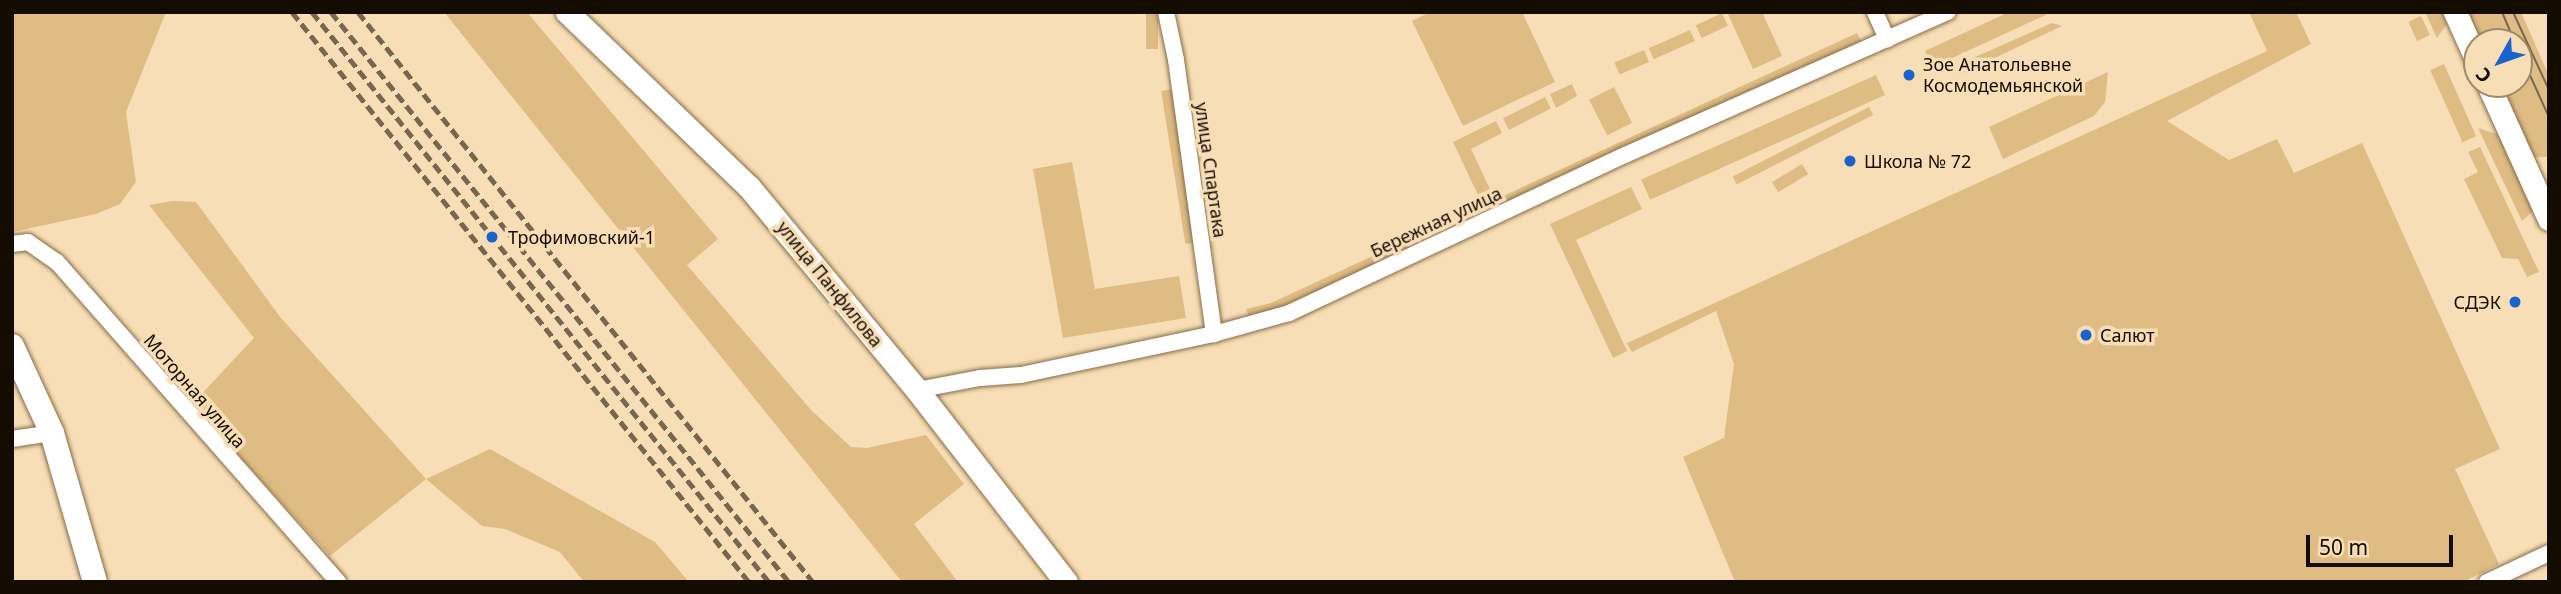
<!DOCTYPE html>
<meta charset="utf-8">
<style>
body{margin:0}
#map{position:relative;width:2561px;height:594px;overflow:hidden;background:#f8deb6;font-family:"Noto Sans",sans-serif}
div>[style]{position:absolute}
.green>*{inset:0;background:#dfbc84;transform-origin:0 0}
.roads{filter:drop-shadow(0 0 2px #846d48) drop-shadow(0 0 2px #846d48)}
.street>*{height:16px;margin:-8px;padding:0 8px;transform-origin:8px;border-radius:8px;background:#fff}
.secondary>*{height:23px;margin:-11.5px;padding:0 11.5px;transform-origin:11.5px;border-radius:11.5px;background:#fff}
.primary>*{height:24px;margin:-12px;padding:0 12px;transform-origin:12px;border-radius:12px;background:#fff}
.tram>*{height:2px;margin:-1px;padding:0 1px;transform-origin:1px;border-radius:1px;background:#77674f}
.rail>*{height:5px;margin-top:-2.5px;transform-origin:0;background:repeating-linear-gradient(90deg,#77674f 0 10px,transparent 0 15px)}
.dots>*{width:19px;height:19px;translate:-50% -50%;box-sizing:border-box;border:4px solid #f8deb6;border-radius:50%}
span{translate:-50% -50%;white-space:nowrap;text-align:center;line-height:1.15;-webkit-text-stroke:7px #f8deb6;paint-order:stroke}
.poi-label{font-size:18px;color:#150c01}
.left{translate:0 -50%;text-align:left}
.right{translate:-100% -50%;text-align:right}
.street-label{font-size:18px;color:#150c01}
.frame{position:absolute;inset:0;border:14px solid #150c01;pointer-events:none}
.north{position:absolute;left:2463px;top:28px;width:70px;height:70px;box-sizing:border-box;background:#f8deb6;border:2px solid #9d8a6e;border-radius:50%;rotate:230deg;font-size:19px;font-weight:700;line-height:28px;text-align:center;color:#150c01}
.north::after{content:'';display:block;margin:auto;width:24px;height:32px;background:#1863ce;clip-path:polygon(50% 0,100% 100%,50% 72%,0 100%)}
.scale{position:absolute;left:2306px;top:535px;width:147px;height:32px;box-sizing:border-box;border:4px solid #150c01;border-top:0;padding-left:9px;font-size:21px;line-height:24px;white-space:nowrap;color:#150c01;-webkit-text-stroke:5px #f8deb6;paint-order:stroke}
</style>
<div id="map">
<div class="green">
<i style="clip-path:polygon(12px 12px,166px 12px,126px 112px,136px 182px,120px 204px,96px 214px,12px 232px)"></i>
<i style="clip-path:polygon(444px 12px,527px 12px,718px 239px,687px 265px,811px 410px,851px 447px,867px 448px,926px 435px,964px 484px,914px 524px,958px 582px,902px 582px)"></i>
<i style="left:1146px;top:12px;width:12px;height:37px"></i>
<i style="clip-path:polygon(1430px 12px,1522px 12px,1555px 82px,1463px 126px,1412px 21px)"></i>
<i style="clip-path:polygon(1727px 12px,1762px 12px,1782px 56px,1753px 69px)"></i>
<i style="clip-path:polygon(2009px 12px,2052px 12px,1933px 67px,1925px 51px)"></i>
<i style="clip-path:polygon(2249px 12px,2296px 12px,2311px 44px,2167px 121px,2229px 160px,2277px 139px,2294px 173px,2362px 143px,2500px 449px,2455px 469px,2499px 564px,2463px 582px,1735px 582px,1683px 457px,1724px 438px,1734px 364px,1716px 311px,1632px 352px,1627px 343px,2267px 51px)"></i>
<i style="clip-path:polygon(2425px 12px,2442px 12px,2447px 24px,2437px 38px)"></i>
<i style="clip-path:polygon(2464px 12px,2521px 12px,2549px 76px,2549px 157px,2535px 157px,2529px 151px,2497px 84px,2519px 84px,2519px 42px,2478px 42px)"></i>
<i style="left:1722px;top:13px;width:14px;height:29px;rotate:65deg"></i>
<i style="left:2421px;top:16px;width:21px;height:14px;rotate:65deg"></i>
<i style="clip-path:polygon(2052px 23px,2062px 26px,1959px 75px,1955px 66px)"></i>
<i style="left:1690px;top:30px;width:12px;height:45px;rotate:66deg"></i>
<i style="clip-path:polygon(1857px 33px,1864px 47px,1494px 210px,1490px 202px)"></i>
<i style="left:1644px;top:50px;width:13px;height:32px;rotate:67deg"></i>
<i style="left:2444px;top:64px;width:79px;height:15px;rotate:66deg"></i>
<i style="clip-path:polygon(2108px 72px,2105px 102px,2094px 116px,2003px 159px,1989px 127px)"></i>
<i style="left:1876px;top:75px;width:22px;height:257px;rotate:66deg"></i>
<i style="clip-path:polygon(1572px 84px,1577px 96px,1556px 108px,1550px 94px)"></i>
<i style="left:1614px;top:87px;width:40px;height:28px;rotate:63deg"></i>
<i style="left:1173px;top:89px;width:155px;height:12px;rotate:81deg"></i>
<i style="left:1545px;top:97px;width:13px;height:47px;rotate:63deg"></i>
<i style="left:1869px;top:107px;width:9px;height:153px;rotate:63deg"></i>
<i style="clip-path:polygon(1496px 121px,1502px 133px,1471px 149px,1490px 189px,1478px 195px,1453px 142px)"></i>
<i style="clip-path:polygon(2478px 128px,2499px 135px,2533px 211px,2522px 221px)"></i>
<i style="clip-path:polygon(2480px 147px,2539px 272px,2527px 277px,2518px 259px,2502px 258px,2464px 179px,2478px 172px,2468px 152px)"></i>
<i style="clip-path:polygon(1072px 162px,1095px 289px,1179px 276px,1186px 318px,1063px 338px,1033px 169px)"></i>
<i style="left:1802px;top:164px;width:12px;height:35px;rotate:59deg"></i>
<i style="clip-path:polygon(1631px 187px,1642px 209px,1576px 240px,1627px 351px,1613px 358px,1550px 224px)"></i>
<i style="clip-path:polygon(173px 201px,196px 202px,281px 318px,426px 479px,490px 449px,655px 542px,689px 582px,584px 582px,560px 552px,505px 529px,482px 526px,426px 479px,330px 556px,192px 404px,254px 338px,149px 205px)"></i>
<i style="clip-path:polygon(1472px 210px,1474px 217px,1288px 305px,1249px 318px,1246px 309px,1271px 303px)"></i>
</div>
<div class="roads">
<div class="street">
<i style="left:1166px;top:12px;width:49px;rotate:78.2deg"></i>
<i style="left:1176px;top:60px;width:277px;rotate:82.1deg"></i>
<i style="left:1875px;top:12px;width:30px;rotate:66deg"></i>
<i style="left:12px;top:244px;width:16px;rotate:-7deg"></i>
<i style="left:28px;top:242px;width:35px;rotate:35deg"></i>
<i style="left:57px;top:262px;width:426px;rotate:48.7deg"></i>
<i style="left:917px;top:390px;width:64px;rotate:-10.8deg"></i>
<i style="left:980px;top:378px;width:41px;rotate:-4.2deg"></i>
<i style="left:1021px;top:375px;width:197px;rotate:-12deg"></i>
<i style="left:1214px;top:334px;width:78px;rotate:-15.6deg"></i>
<i style="left:1289px;top:313px;width:371px;rotate:-25.2deg"></i>
<i style="left:1625px;top:155px;width:353px;rotate:-23.9deg"></i>
<i style="left:12px;top:439px;width:40px;rotate:-8.5deg"></i>
<i style="left:2487px;top:582px;width:68px;rotate:-25.1deg"></i>
</div>
<div class="secondary">
<i style="left:567px;top:12px;width:252px;rotate:43.9deg"></i>
<i style="left:749px;top:187px;width:264px;rotate:50.4deg"></i>
<i style="left:917px;top:390px;width:243px;rotate:52.2deg"></i>
<i style="left:2455px;top:12px;width:54px;rotate:65.8deg"></i>
<i style="left:2488px;top:84px;width:148px;rotate:65.7deg"></i>
</div>
<div class="primary">
<i style="left:12px;top:346px;width:96px;rotate:65.3deg"></i>
<i style="left:52px;top:433px;width:155px;rotate:73.9deg"></i>
</div>
</div>
<div class="tram">
<i style="left:2502px;top:12px;width:33px;rotate:67deg"></i>
<i style="left:2513px;top:12px;width:86px;rotate:65.2deg"></i>
<i style="left:2519px;top:51px;width:72px;rotate:65.6deg"></i>
</div>
<div class="rail">
<i style="left:292px;top:12px;width:731px;rotate:51.28deg"></i>
<i style="left:312px;top:12px;width:731px;rotate:51.28deg"></i>
<i style="left:331px;top:12px;width:731px;rotate:51.22deg"></i>
<i style="left:358px;top:12px;width:729px;rotate:51.4deg"></i>
</div>
<div class="dots">
<i style="left:1909px;top:75px;background:#1863ce"></i>
<i style="left:1850px;top:161px;background:#1863ce"></i>
<i style="left:492px;top:237px;background:#1863ce"></i>
<i style="left:2515px;top:302px;background:#1863ce"></i>
<i style="left:2086px;top:335px;background:#1863ce"></i>
</div>
<div class="poi-label">
<span class="left" style="left:1923px;top:75px">Зое Анатольевне<br>Космодемьянской</span>
<span class="left" style="left:1864px;top:161px">Школа № 72</span>
<span class="left" style="left:508px;top:237px">Трофимовский-1</span>
<span class="right" style="left:2501px;top:302px">СДЭК</span>
<span class="left" style="left:2100px;top:335px">Салют</span>
</div>
<div class="street-label">
<span style="left:1211px;top:170px;rotate:82deg">улица Спартака</span>
<span style="left:1436px;top:222px;rotate:-25deg">Бережная улица</span>
<span style="left:830px;top:284px;rotate:51deg">улица Панфилова</span>
<span style="left:195px;top:391px;rotate:49deg">Моторная улица</span>
</div>
<div class="frame"></div>
<div class="north">С</div>
<div class="scale">50 m</div>
</div>
